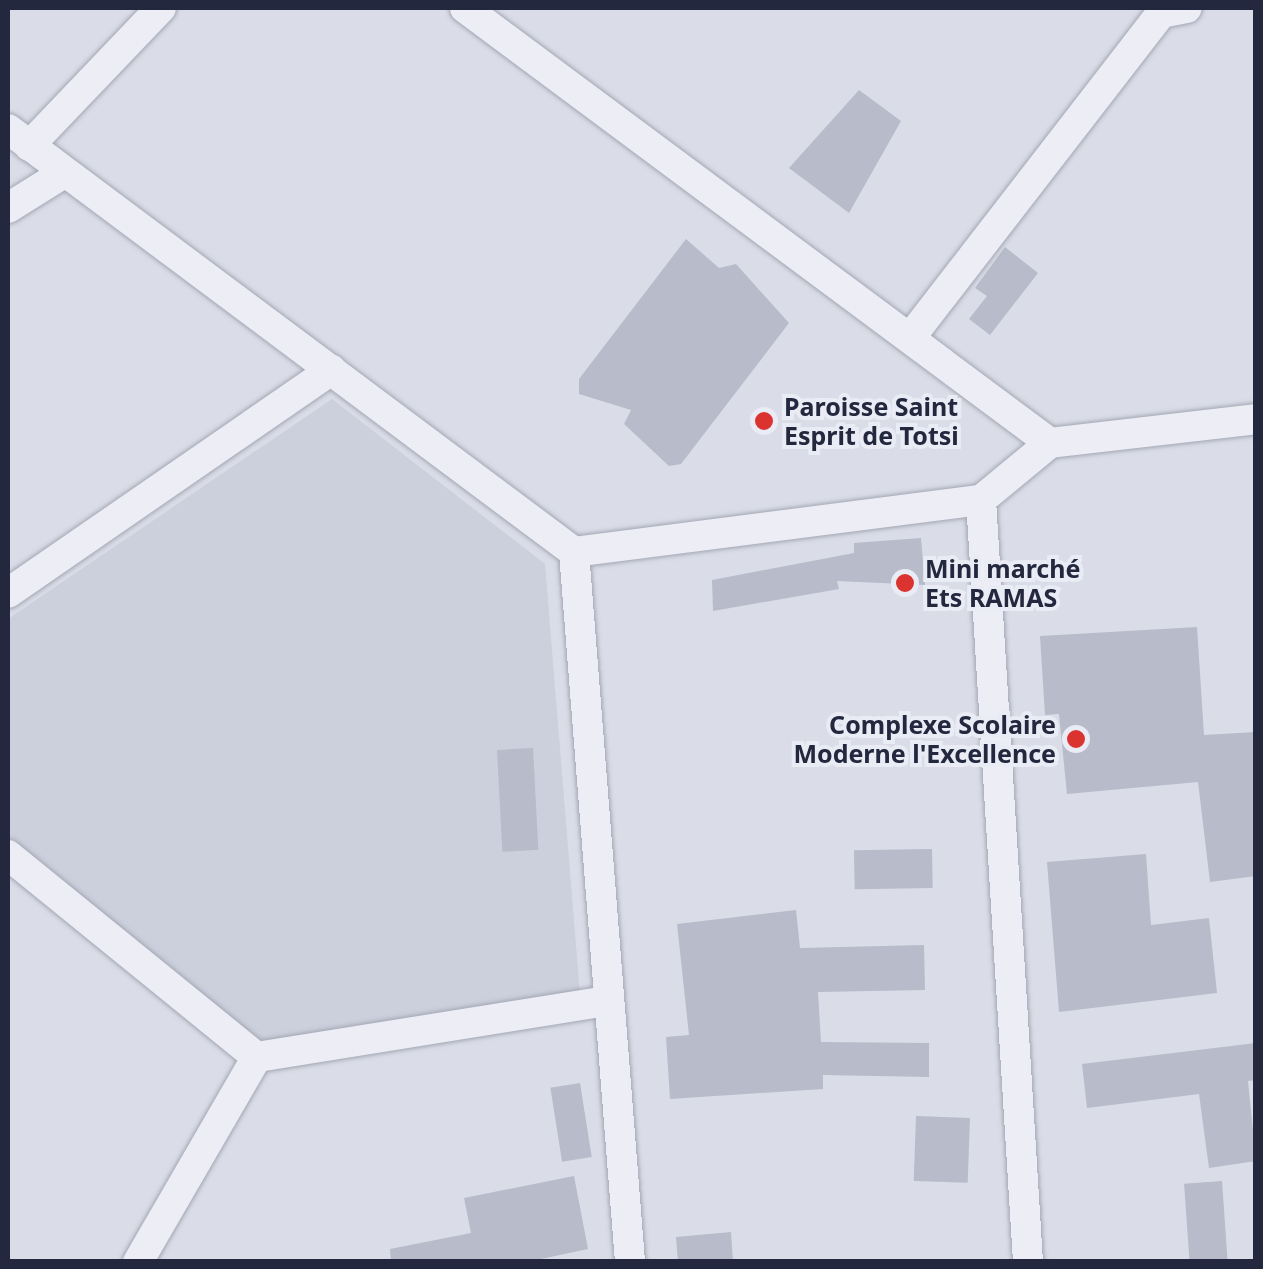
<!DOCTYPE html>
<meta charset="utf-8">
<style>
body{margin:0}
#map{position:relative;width:1263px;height:1269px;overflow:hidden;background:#dadde7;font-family:"Noto Sans",sans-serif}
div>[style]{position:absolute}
.built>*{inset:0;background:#cccfdc}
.building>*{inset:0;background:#b7bbca;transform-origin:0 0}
.roads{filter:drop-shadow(0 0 2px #a3a7b4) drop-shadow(0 0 2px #a3a7b4)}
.street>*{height:30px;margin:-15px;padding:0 15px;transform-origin:15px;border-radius:15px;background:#edeef5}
.dots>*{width:28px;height:28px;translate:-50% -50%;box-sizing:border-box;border:5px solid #e9ecf4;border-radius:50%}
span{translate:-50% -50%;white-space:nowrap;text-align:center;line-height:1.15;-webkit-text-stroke:8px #e9ecf4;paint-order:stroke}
.poi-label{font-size:25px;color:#23283e;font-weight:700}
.left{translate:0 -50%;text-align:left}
.right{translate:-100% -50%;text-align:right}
.frame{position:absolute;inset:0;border:10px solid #23283e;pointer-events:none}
</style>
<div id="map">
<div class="built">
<i style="clip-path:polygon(332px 399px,545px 564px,580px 995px,270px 1059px,8px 839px,8px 619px)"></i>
</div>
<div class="building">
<i style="clip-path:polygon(859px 90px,901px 121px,849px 213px,789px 168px)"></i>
<i style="clip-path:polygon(686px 239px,719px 268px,736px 264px,789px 323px,681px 464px,669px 466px,624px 424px,631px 410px,579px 394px,579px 379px)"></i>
<i style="clip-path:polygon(1005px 247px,1038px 273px,990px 335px,969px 319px,987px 296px,975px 288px)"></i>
<i style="clip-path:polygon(921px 538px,925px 585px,837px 581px,839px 589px,713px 611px,712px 580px,854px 553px,854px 543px)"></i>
<i style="clip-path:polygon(1197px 627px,1204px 735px,1256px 732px,1256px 876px,1210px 882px,1198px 782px,1067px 794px,1059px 714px,1045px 715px,1040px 636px)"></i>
<i style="left:533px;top:748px;width:102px;height:36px;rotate:87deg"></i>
<i style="left:932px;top:849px;width:39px;height:78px;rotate:89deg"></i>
<i style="clip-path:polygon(1146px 854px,1151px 925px,1209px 918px,1217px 993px,1059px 1012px,1047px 862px)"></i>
<i style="clip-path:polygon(796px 910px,800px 948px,924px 945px,925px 990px,818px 992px,821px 1042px,929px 1043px,929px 1077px,823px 1075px,823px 1089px,670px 1099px,666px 1037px,689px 1035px,677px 924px)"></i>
<i style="clip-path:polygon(1256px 1043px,1256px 1080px,1248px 1081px,1256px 1161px,1209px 1168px,1199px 1094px,1087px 1108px,1082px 1064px)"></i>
<i style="left:580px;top:1083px;width:75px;height:30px;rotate:81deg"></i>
<i style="left:916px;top:1116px;width:54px;height:65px;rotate:2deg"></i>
<i style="clip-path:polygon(574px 1176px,588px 1249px,527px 1262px,391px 1262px,390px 1249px,471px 1233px,464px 1198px)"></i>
<i style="left:1222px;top:1181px;width:81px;height:38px;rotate:86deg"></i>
<i style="clip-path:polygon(731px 1232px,733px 1262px,678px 1262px,676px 1237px)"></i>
</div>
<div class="roads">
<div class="street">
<i style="left:465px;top:8px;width:729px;rotate:36.63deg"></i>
<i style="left:8px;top:129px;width:707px;rotate:36.77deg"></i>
<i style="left:574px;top:552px;width:410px;rotate:-7.3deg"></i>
<i style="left:981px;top:500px;width:89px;rotate:-39.6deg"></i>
<i style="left:1050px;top:443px;width:207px;rotate:-6.6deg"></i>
<i style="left:29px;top:146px;width:191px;rotate:-46.3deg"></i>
<i style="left:8px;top:208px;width:66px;rotate:-32deg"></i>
<i style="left:910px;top:338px;width:411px;rotate:-52.3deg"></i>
<i style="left:1161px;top:13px;width:26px;rotate:-11deg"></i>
<i style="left:981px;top:500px;width:763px;rotate:86.47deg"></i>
<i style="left:574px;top:552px;width:712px;rotate:85.49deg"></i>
<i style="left:8px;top:593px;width:393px;rotate:-34.6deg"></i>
<i style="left:8px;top:855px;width:321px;rotate:39.1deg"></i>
<i style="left:138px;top:1262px;width:237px;rotate:-59.9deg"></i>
<i style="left:257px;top:1057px;width:355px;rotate:-9.1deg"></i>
</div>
</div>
<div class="dots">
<i style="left:764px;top:421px;background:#db3330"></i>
<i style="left:905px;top:583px;background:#db3330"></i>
<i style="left:1076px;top:739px;background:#db3330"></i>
</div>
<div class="poi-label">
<span class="left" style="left:784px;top:421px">Paroisse Saint<br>Esprit de Totsi</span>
<span class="left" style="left:925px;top:583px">Mini marché<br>Ets RAMAS</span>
<span class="right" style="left:1056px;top:739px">Complexe Scolaire<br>Moderne l'Excellence</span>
</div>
<div class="frame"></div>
</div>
